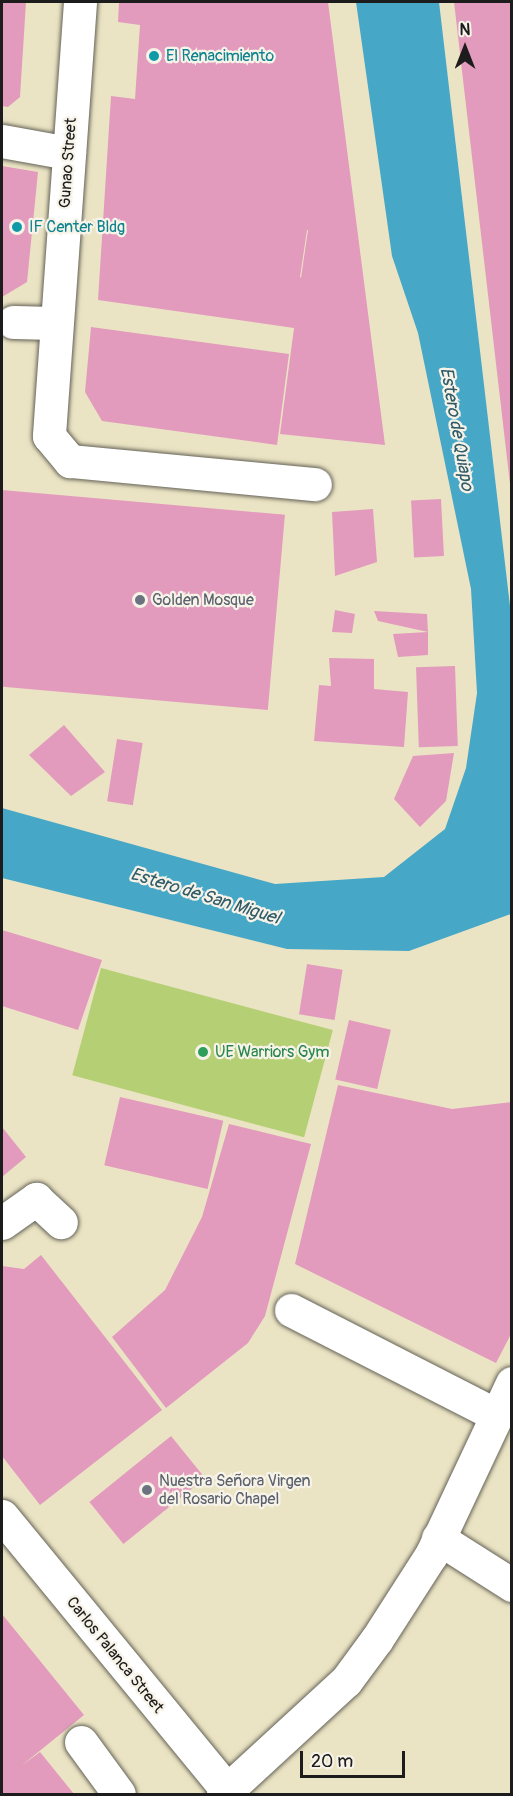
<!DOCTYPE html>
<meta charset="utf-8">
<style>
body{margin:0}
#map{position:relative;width:513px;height:1796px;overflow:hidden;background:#ebe4c4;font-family:Pangolin,sans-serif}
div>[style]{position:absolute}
.green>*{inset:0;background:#b5cf74;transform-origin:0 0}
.water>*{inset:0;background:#47a7c7}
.building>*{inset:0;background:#e29bbd;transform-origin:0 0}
.roads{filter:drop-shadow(0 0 2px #646257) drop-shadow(0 0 2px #646257)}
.minor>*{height:33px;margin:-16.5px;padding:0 16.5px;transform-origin:16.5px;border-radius:16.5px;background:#fff}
.dots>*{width:16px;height:16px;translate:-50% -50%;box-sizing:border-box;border:3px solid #f7f3e8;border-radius:50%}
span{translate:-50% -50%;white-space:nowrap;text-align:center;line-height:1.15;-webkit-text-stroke:4.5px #f7f3e8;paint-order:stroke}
.culture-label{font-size:16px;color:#0d838f}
.left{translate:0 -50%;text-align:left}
.street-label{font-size:16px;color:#1c1c1c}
.worship-label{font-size:16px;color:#5b616d}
.leisure-label{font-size:16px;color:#27864d}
.water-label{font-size:18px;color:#2f5b69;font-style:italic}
.frame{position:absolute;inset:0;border:3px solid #1c1c1c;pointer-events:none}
.north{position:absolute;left:435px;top:18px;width:60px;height:60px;-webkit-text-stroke:4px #f7f3e8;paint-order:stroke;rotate:0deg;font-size:16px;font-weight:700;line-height:24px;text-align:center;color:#1c1c1c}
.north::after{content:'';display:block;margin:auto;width:21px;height:27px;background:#1c1c1c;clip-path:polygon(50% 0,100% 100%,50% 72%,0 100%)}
.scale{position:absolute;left:300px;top:1751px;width:105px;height:27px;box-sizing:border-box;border:3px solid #1c1c1c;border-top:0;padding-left:8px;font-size:18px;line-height:21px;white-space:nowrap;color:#1c1c1c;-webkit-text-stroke:4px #f7f3e8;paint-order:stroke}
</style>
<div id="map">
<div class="green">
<i style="left:101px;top:968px;width:240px;height:111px;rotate:15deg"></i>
</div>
<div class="water">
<i style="clip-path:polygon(356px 2px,439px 2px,512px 623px,511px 914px,409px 951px,287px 949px,2px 878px,2px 808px,275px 884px,384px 877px,445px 829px,466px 768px,477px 693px,471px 589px,418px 333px,392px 256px)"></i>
</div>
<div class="building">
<i style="clip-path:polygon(2px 2px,26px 2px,20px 97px,8px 107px,2px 106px)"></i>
<i style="clip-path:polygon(evenodd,119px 2px,328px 2px,385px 445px,280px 434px,294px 328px,98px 300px,111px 96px,135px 99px,140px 25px,118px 22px,119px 2px,307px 230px,308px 230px,301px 278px,300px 277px,307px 230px)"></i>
<i style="clip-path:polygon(454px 2px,512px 2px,512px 484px,510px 484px)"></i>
<i style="clip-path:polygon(2px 166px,38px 172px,27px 282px,2px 297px)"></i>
<i style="clip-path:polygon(91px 327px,289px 354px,277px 445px,102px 421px,85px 392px)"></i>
<i style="left:2px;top:490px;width:284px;height:196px;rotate:5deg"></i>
<i style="left:441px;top:499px;width:57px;height:30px;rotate:87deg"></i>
<i style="clip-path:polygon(373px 509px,377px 562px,335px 576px,332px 512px)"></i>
<i style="clip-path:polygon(335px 610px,355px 614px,352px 633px,332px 632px)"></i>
<i style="clip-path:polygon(374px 611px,427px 614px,428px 632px,378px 621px)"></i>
<i style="clip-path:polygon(428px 632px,428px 655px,398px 657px,393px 634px)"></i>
<i style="clip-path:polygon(329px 658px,374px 659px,374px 689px,408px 692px,404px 747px,314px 741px,319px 685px,331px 686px)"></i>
<i style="left:455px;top:666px;width:80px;height:39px;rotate:88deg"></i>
<i style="clip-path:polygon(64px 725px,105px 772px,71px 796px,29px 755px)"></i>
<i style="left:117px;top:739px;width:26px;height:63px;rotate:9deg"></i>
<i style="clip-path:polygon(454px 753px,446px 801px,420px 827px,394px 799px,413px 756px)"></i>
<i style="clip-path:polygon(2px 930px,102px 960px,78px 1030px,2px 1006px)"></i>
<i style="left:307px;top:964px;width:36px;height:51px;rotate:9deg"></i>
<i style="left:349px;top:1020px;width:43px;height:61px;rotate:13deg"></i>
<i style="clip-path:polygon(338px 1085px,452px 1109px,512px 1102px,512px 1332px,496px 1363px,295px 1264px)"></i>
<i style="left:120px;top:1097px;width:106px;height:70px;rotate:13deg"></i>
<i style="clip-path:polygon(229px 1124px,311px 1144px,265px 1316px,248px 1343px,166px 1408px,112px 1337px,165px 1290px,202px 1217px)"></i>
<i style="clip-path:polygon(2px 1127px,26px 1157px,2px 1177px)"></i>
<i style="clip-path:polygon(41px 1255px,162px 1410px,40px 1505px,2px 1456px,2px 1266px,24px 1269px)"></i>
<i style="left:171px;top:1436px;width:54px;height:105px;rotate:51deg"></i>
<i style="clip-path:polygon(2px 1614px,84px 1715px,21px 1766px,40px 1752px,74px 1794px,2px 1794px)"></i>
</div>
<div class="roads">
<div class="minor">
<i style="left:80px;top:2px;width:435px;rotate:94.1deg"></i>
<i style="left:49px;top:436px;width:33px;rotate:50deg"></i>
<i style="left:70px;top:461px;width:246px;rotate:5.4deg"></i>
<i style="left:2px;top:141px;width:68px;rotate:10.2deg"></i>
<i style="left:13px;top:322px;width:42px;rotate:1.4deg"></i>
<i style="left:2px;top:1223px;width:42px;rotate:-35.2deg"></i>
<i style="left:36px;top:1199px;width:34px;rotate:43deg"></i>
<i style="left:291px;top:1310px;width:228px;rotate:27.1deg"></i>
<i style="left:2px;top:1516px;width:360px;rotate:50.6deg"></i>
<i style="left:438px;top:1538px;width:88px;rotate:32.4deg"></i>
<i style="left:81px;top:1742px;width:64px;rotate:53.8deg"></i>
<i style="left:223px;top:1794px;width:167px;rotate:-42.6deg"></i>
<i style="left:346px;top:1681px;width:52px;rotate:-53.6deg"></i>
<i style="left:377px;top:1639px;width:100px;rotate:-57.3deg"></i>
<i style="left:431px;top:1555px;width:190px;rotate:-64.8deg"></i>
</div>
</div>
<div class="dots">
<i style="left:154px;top:56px;background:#0f9aa8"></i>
<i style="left:17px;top:227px;background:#0f9aa8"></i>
<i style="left:140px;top:600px;background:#6b7280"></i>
<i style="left:203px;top:1052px;background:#2e9e5b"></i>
<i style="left:147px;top:1490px;background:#6b7280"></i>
</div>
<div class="culture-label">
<span class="left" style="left:166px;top:56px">El Renacimiento</span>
<span class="left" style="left:29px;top:227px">IF Center Bldg</span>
</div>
<div class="street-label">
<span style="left:68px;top:163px;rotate:-86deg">Gunao Street</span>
<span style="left:115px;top:1655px;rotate:51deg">Carlos Palanca Street</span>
</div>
<div class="worship-label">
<span class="left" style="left:152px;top:600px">Golden Mosque</span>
<span class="left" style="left:159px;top:1490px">Nuestra Señora Virgen<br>del Rosario Chapel</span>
</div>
<div class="leisure-label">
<span class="left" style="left:215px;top:1052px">UE Warriors Gym</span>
</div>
<div class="water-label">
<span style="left:456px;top:429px;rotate:80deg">Estero de Quiapo</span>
<span style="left:205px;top:897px;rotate:17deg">Estero de San Miguel</span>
</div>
<div class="frame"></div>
<div class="north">N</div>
<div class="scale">20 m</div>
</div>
